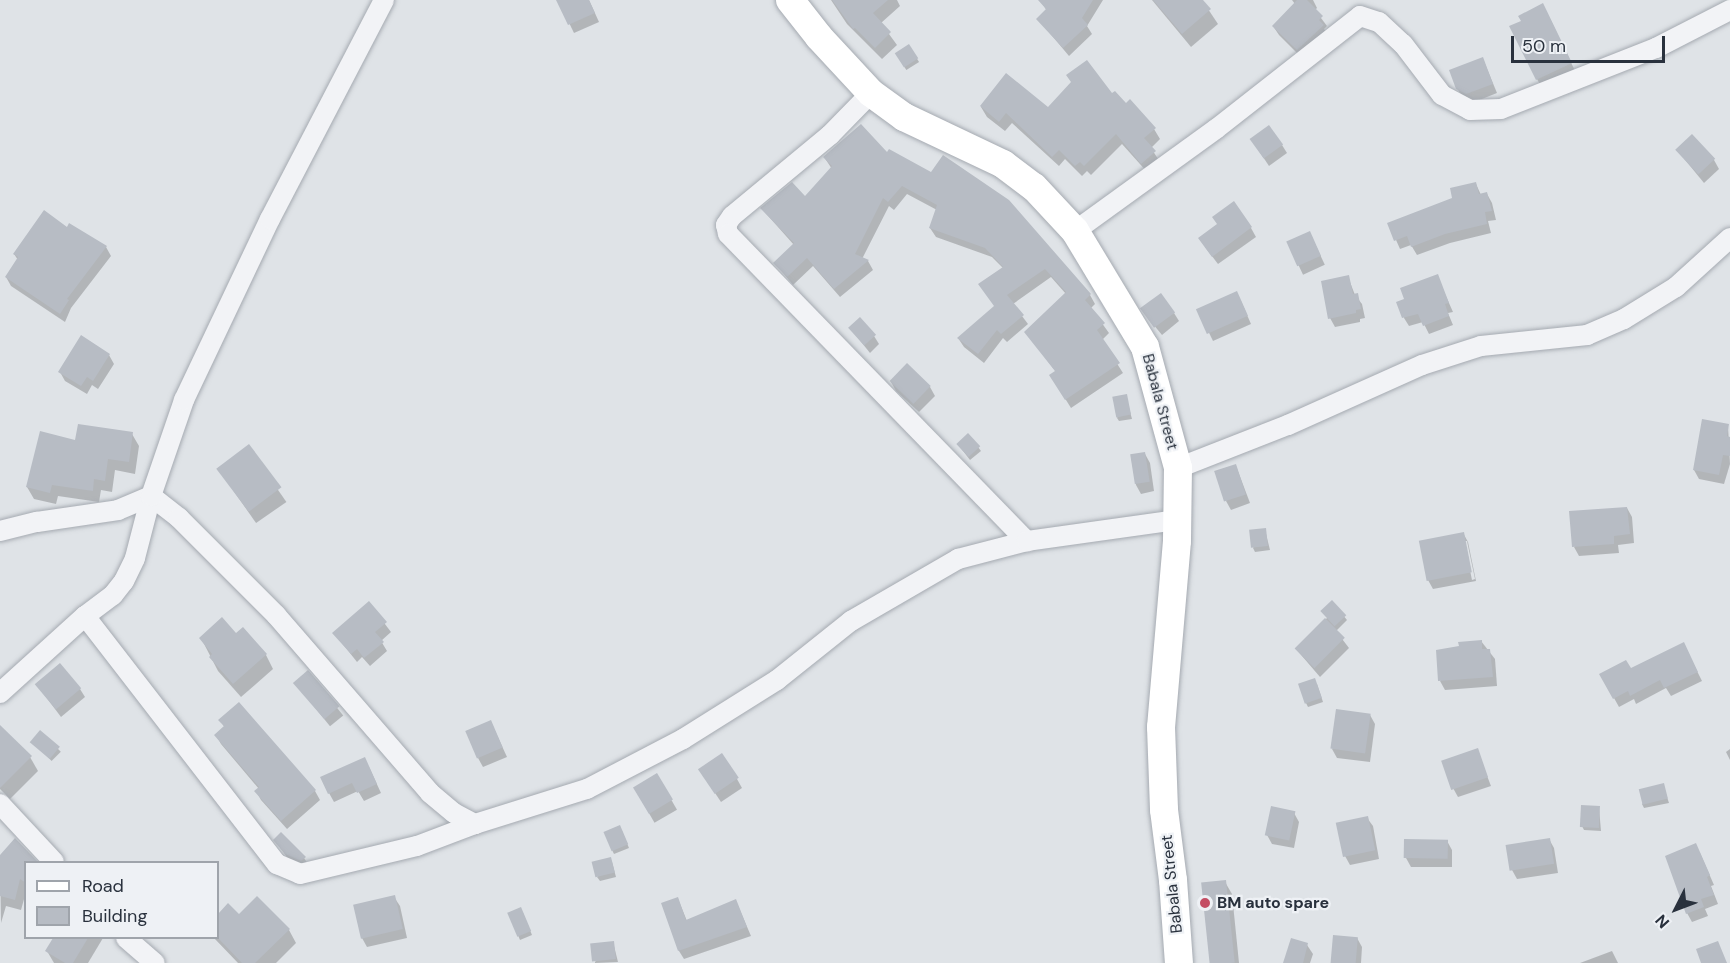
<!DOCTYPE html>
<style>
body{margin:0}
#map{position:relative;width:1730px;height:963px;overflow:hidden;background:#dfe3e7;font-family:"DM Sans",sans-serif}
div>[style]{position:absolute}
.shadow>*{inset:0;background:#0003;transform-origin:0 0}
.building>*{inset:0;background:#b7bcc4;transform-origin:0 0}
.roads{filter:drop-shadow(0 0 2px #a5aab1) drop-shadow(0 0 2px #a5aab1)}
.street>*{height:20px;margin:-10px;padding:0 10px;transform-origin:10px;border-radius:10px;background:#f2f3f6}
.secondary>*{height:28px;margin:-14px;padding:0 14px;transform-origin:14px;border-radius:14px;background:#fff}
.dots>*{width:16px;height:16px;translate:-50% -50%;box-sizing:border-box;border:3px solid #eef1f5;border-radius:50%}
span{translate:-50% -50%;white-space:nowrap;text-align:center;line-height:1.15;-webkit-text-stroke:4.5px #eef1f5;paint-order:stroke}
.street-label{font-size:16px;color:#29313d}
.poi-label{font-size:16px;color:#29313d;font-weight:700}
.left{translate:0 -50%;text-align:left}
.legend{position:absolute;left:24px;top:861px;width:195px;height:78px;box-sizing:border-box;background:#eef1f5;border:2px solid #9fa4ab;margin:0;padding:8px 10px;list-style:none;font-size:18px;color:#29313d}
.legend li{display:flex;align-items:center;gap:12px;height:30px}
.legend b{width:30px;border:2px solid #9fa4ab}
.north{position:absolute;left:1646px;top:879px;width:60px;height:60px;-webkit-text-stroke:4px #eef1f5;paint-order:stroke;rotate:228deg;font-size:16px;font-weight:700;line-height:24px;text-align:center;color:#29313d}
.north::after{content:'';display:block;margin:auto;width:21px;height:27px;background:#29313d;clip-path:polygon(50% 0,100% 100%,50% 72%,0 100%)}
.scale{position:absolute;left:1511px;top:36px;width:154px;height:27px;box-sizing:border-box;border:3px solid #29313d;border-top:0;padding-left:8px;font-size:18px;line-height:21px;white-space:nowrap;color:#29313d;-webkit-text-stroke:4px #eef1f5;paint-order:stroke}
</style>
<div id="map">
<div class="shadow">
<i style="clip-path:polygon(558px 0,589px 0,599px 22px,574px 33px)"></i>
<i style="clip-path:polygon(831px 0,897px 0,900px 6px,881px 23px,897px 45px,882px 59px,847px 24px)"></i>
<i style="clip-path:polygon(1045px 0,1103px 0,1087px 26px,1092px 34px,1069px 56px,1038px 19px,1047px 11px,1042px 3px)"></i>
<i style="clip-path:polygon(1152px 0,1202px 0,1218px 24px,1191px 47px)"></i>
<i style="clip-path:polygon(1292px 0,1313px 0,1317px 8px,1315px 10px,1327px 26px,1324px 29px,1328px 34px,1302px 58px,1279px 35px,1273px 26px,1295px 4px)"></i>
<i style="clip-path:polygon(1550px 19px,1578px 77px,1545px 93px,1537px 79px)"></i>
<i style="left:909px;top:46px;width:19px;height:15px;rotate:58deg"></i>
<i style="clip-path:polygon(1483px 59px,1497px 93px,1472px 103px,1463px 98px,1457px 88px)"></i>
<i style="clip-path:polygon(1112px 96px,1154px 129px,1160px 139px,1151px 148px,1160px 162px,1148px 173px,1122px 144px,1091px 175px,1087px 171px,1082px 176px,1065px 159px,1059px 166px,1012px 123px,1005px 131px,987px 117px,981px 107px,1048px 109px)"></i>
<i style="clip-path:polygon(1282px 145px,1287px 153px,1269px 166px,1257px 148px)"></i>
<i style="clip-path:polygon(1677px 150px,1714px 160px,1719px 169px,1704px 183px)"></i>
<i style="clip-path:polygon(887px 154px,1090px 295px,1095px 304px,1091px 308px,1109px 333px,1102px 340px,1123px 373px,1071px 408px,1056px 384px,1056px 372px,1026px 332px,1066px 294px,1051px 277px,1013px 304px,1028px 324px,1007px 342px,1003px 338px,984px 363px,964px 347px,958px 338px,995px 307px,1003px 268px,992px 257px,936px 237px,930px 228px,937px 210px,907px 194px,894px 210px,889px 206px,862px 259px,868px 261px,873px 270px,840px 297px,813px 266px,793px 285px,775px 263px,794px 245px,762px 209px,806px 198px,832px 169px,824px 157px)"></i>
<i style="clip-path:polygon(1476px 184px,1481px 195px,1487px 194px,1492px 203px,1496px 220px,1488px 221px,1491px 233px,1450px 243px,1417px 255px,1411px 245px,1400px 249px,1389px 224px,1454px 199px)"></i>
<i style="clip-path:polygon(1218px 225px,1251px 228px,1256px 237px,1218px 264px,1205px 247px)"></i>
<i style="clip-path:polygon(69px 226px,106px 247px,111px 256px,71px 308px,65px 322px,11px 286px,6px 277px,18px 260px,14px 254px)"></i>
<i style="left:1310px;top:233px;width:35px;height:24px;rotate:65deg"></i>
<i style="clip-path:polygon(1437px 276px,1453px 312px,1448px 313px,1453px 325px,1429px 334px,1423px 322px,1409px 326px,1404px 318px,1406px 300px)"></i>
<i style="clip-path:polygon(1348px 277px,1355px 295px,1362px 304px,1365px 318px,1360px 319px,1360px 322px,1335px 327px,1330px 318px)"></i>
<i style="clip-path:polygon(1241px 301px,1251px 324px,1213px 341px,1198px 310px)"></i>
<i style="clip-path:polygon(1174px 313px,1179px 321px,1162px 335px,1148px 318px)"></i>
<i style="clip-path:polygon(850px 328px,874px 336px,879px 344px,870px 353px)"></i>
<i style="clip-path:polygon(109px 355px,114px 364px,98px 389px,92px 385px,87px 394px,65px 381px,60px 372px)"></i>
<i style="clip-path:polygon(891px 382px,930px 387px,935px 396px,919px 412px,896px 391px)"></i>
<i style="clip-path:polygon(1126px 396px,1132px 419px,1119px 421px,1117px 418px)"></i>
<i style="clip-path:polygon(1728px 426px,1730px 464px,1724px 484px,1699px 479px,1694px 470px)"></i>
<i style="clip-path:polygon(132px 434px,139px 446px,135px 474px,115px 470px,112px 492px,101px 490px,99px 502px,58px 496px,56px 504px,34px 499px,27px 487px,76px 442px)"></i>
<i style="left:248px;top:447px;width:67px;height:37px;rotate:55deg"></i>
<i style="clip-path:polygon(960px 447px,978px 447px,981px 451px,970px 460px)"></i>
<i style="clip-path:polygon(1145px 454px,1150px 463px,1154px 491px,1141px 494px,1136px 485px,1131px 456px)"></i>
<i style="clip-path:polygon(1236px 466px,1250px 503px,1231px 510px,1226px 501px)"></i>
<i style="clip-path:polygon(1627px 508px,1632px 517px,1634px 543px,1618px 545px,1619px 553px,1579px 556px,1574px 547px)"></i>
<i style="clip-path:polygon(1265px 530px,1270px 550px,1255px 552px,1253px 548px)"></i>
<i style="clip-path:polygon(evenodd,1463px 533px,1468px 542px,1476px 581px,1433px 589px,1428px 580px,1463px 533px,1464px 541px,1467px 541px,1475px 579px,1472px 580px,1464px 541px)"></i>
<i style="clip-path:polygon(1332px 602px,1347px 620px,1336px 631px,1349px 648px,1320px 677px,1296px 649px,1327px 618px)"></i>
<i style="clip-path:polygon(369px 603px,391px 632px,381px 641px,387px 651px,370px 666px,362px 657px,357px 662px,334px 633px)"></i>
<i style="clip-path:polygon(236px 635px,266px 655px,273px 669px,241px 697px,218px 671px,201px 638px)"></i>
<i style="clip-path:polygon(1481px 641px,1495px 659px,1497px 686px,1445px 690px,1440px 681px)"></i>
<i style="clip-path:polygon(1688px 653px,1702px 681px,1671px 696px,1666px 688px,1636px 704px,1634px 699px,1619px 707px,1614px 698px,1630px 670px)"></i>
<i style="left:308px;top:672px;width:56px;height:17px;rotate:51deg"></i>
<i style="clip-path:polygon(1317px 684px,1323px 702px,1308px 707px,1306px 703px)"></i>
<i style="clip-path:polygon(37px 685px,80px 689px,85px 697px,61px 717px)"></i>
<i style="clip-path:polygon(1370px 715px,1375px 724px,1370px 762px,1337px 758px,1332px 749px)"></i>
<i style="clip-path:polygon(220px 720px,315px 791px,320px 800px,287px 829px,261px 800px,256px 791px,259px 789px,221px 744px,216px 735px,225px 728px)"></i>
<i style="clip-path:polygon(491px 722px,507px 757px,483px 767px,478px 758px)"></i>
<i style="clip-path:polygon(0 727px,30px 757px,38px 771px,10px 799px,0 789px)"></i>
<i style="left:41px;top:732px;width:28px;height:13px;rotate:45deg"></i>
<i style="clip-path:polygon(1730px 749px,1730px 760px,1726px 752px)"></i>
<i style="clip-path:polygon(1477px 750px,1491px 786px,1458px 797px,1453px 788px)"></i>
<i style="clip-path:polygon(369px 767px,381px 793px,364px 801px,358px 791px,334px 802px,329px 793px)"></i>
<i style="left:657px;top:775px;width:40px;height:26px;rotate:60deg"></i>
<i style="clip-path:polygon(705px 778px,737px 779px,742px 788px,721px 802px)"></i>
<i style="clip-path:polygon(1663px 785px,1669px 803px,1644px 808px,1642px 804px)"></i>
<i style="clip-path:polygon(1599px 808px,1601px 831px,1584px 830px,1582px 826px)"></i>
<i style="clip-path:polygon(1294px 813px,1299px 822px,1294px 848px,1272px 844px,1267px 835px)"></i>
<i style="clip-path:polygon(1367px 818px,1373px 826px,1379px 859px,1350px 865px,1345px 856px)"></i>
<i style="clip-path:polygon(622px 831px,629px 848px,614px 854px,612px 850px)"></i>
<i style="clip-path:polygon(1549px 839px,1554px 848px,1558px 873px,1517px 879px,1512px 870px)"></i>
<i style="clip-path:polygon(15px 840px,37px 862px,26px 862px,26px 892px,21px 910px,6px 906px,1px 923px,0 857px)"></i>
<i style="clip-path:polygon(275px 840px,304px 858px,310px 867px,291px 863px)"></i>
<i style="clip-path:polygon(1447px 841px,1452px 850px,1452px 867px,1411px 867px,1406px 858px)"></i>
<i style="clip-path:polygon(1700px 853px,1714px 885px,1711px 886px,1718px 904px,1705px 909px,1708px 916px,1692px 922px,1687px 913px)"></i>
<i style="clip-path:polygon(612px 862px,616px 877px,600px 881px,597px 877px)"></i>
<i style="clip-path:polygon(1225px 882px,1232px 894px,1239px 963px,1211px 963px)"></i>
<i style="clip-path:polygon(394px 897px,400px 906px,407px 938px,367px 947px,362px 938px)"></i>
<i style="clip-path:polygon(678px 899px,687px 921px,736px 901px,751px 936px,684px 959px,679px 951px)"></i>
<i style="clip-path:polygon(228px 905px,239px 916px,289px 930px,296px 943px,276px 963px,238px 963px,214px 938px,218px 938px,218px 916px)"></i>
<i style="clip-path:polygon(523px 913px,532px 935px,520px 940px,509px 914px)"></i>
<i style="clip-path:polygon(54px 938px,103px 938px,88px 963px,54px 963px,47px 951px)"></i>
<i style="clip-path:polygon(1357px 938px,1362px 947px,1361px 963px,1333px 963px)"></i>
<i style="clip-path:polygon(613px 942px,618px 962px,595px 963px,595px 962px)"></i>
<i style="clip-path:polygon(1307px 945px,1313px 954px,1310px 963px,1285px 963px)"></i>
<i style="clip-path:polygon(1612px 951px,1618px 963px,1580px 963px)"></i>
</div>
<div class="building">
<i style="clip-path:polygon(556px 0,589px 0,595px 13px,568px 25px)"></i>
<i style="clip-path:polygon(832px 0,888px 0,873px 13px,891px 32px,875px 48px,855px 28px,853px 29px)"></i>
<i style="clip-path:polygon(1038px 0,1093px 0,1082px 18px,1088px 25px,1063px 48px,1036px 19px,1046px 9px)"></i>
<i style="clip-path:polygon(1153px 0,1203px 0,1211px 9px,1182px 34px)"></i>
<i style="clip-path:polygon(1297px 0,1307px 0,1323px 16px,1319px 20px,1324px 25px,1297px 50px,1272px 26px)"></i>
<i style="clip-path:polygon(1543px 3px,1572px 63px,1536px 80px,1509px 26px,1521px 21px,1518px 16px)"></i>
<i style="left:909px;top:44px;width:17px;height:17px;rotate:57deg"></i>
<i style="clip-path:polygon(1483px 57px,1493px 84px,1466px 94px,1456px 89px,1449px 70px)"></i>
<i style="clip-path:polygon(1087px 60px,1112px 93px,1115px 91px,1126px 103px,1130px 99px,1156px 128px,1144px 138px,1156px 151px,1141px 164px,1116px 134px,1084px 166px,1080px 162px,1075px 166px,1059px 150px,1052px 157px,1006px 113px,999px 122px,980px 106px,1006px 73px,1048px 107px,1071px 82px,1066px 75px)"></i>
<i style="clip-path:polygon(861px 124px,887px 152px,889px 149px,931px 172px,943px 155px,1009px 200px,1091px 294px,1085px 300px,1105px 323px,1097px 330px,1120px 363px,1065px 400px,1049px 375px,1055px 371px,1024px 332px,1066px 292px,1045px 269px,1007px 295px,1024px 315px,1001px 334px,997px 330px,978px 354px,957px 338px,994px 306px,978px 284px,1003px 267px,985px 248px,929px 228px,937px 205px,902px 186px,888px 202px,883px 198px,855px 254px,869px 260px,834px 289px,807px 258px,787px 277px,773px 263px,794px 243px,760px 208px,792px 182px,805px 196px,832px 166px,823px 157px)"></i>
<i style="left:1269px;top:125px;width:24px;height:24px;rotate:54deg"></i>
<i style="left:1692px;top:134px;width:34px;height:23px;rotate:47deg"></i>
<i style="clip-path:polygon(1476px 182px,1479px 194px,1487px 192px,1492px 211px,1485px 212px,1487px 224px,1445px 234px,1411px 247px,1407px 236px,1394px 241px,1387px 223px,1452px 198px,1450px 188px)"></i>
<i style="clip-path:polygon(1234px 201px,1252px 227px,1212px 257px,1198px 238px,1217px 224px,1212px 217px)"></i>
<i style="clip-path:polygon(44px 210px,67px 227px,69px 223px,107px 246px,67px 299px,69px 300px,60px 314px,5px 277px,18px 257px,13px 254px)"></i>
<i style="left:1310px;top:231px;width:27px;height:26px;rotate:66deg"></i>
<i style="clip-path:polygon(1438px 274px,1449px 303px,1445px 304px,1449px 316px,1423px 326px,1418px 314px,1402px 318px,1396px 302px,1404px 299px,1400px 288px)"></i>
<i style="clip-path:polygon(1349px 275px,1353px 294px,1358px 293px,1361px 309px,1356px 310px,1356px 313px,1328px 319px,1321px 281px)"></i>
<i style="left:1237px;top:291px;width:27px;height:45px;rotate:66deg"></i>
<i style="left:1161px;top:293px;width:24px;height:26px;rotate:54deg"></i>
<i style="left:860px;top:317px;width:24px;height:16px;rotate:48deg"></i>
<i style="clip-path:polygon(81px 335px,110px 354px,93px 381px,87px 377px,81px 386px,58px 372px)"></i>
<i style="left:907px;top:363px;width:33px;height:25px;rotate:44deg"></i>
<i style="left:1127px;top:394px;width:21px;height:15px;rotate:79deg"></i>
<i style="clip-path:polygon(1702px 419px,1729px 424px,1727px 436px,1730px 437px,1730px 456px,1723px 455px,1719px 475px,1693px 470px)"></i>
<i style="clip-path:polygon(78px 424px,133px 432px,129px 462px,108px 459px,105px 481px,94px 479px,93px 491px,52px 485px,50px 493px,26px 487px,40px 431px,75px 440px)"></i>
<i style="left:968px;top:433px;width:18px;height:16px;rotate:47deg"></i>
<i style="left:249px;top:444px;width:54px;height:41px;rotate:53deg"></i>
<i style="left:1145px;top:452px;width:30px;height:15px;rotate:81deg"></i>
<i style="left:1236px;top:464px;width:32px;height:23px;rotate:72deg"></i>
<i style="clip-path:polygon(1627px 507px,1630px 534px,1614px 536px,1614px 544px,1572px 547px,1569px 511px)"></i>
<i style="left:1266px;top:528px;width:18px;height:17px;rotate:84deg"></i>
<i style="left:1464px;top:532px;width:41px;height:46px;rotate:79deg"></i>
<i style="left:1332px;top:600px;width:21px;height:16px;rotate:47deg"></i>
<i style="clip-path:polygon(369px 601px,387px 622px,375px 632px,384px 642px,364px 658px,357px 649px,351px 654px,332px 633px)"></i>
<i style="clip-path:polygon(222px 617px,236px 633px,243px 627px,267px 654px,233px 684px,209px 657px,212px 654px,199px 638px)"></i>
<i style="left:1325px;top:618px;width:28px;height:43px;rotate:45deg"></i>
<i style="clip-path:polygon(1482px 640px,1482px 649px,1490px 649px,1493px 677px,1438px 681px,1436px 650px,1459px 646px,1458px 642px)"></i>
<i style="clip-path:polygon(1684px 642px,1698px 672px,1664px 688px,1660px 680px,1630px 696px,1628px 691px,1613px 699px,1599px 674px,1626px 660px,1631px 668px)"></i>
<i style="left:60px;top:663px;width:33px;height:33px;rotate:50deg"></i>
<i style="left:308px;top:670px;width:48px;height:20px;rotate:49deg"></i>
<i style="left:1315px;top:678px;width:21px;height:18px;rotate:71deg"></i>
<i style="clip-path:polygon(239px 702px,316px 790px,281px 821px,254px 791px,259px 787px,214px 735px,224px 726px,218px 720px)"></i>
<i style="left:1336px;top:709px;width:35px;height:40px;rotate:8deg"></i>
<i style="left:491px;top:720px;width:30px;height:28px;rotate:67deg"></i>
<i style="clip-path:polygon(0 725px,32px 756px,0 788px)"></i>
<i style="left:40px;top:730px;width:26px;height:16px;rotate:40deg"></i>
<i style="left:1478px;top:748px;width:31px;height:39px;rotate:71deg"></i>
<i style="left:722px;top:753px;width:30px;height:29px;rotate:56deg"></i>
<i style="clip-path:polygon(365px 757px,377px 784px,357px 793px,352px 783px,328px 794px,320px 777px)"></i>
<i style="left:657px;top:773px;width:31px;height:28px;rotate:59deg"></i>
<i style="left:1664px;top:783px;width:16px;height:26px;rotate:76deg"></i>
<i style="left:1581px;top:805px;width:19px;height:22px;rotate:3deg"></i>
<i style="left:1271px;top:806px;width:25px;height:30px;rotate:12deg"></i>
<i style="left:1368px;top:816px;width:35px;height:33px;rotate:78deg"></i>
<i style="left:620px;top:825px;width:21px;height:18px;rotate:67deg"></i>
<i style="clip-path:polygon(281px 832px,306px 857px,301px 861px,285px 854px,273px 840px)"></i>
<i style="clip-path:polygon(15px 838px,38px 862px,26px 862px,26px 883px,20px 879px,15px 900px,0 896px,0 855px)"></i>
<i style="left:1550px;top:838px;width:26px;height:45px;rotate:81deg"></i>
<i style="left:1404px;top:839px;width:44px;height:19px;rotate:1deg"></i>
<i style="clip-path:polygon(1696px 843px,1710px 875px,1707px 877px,1714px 895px,1701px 899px,1704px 907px,1686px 914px,1665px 856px)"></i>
<i style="left:611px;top:857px;width:16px;height:20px;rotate:76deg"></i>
<i style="left:1226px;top:880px;width:83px;height:25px;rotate:84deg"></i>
<i style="left:395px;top:895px;width:35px;height:43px;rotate:77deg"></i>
<i style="clip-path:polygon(257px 896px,290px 929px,255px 963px,242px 963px,218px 938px,218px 914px,228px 903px,239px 914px)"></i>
<i style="clip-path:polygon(678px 897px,686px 920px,736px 899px,747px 927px,678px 951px,661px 903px)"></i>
<i style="left:521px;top:907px;width:26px;height:15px;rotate:67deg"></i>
<i style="left:1333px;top:935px;width:25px;height:28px;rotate:5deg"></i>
<i style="clip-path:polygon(53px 938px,88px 938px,73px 963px,65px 963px,45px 951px)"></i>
<i style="clip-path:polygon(1291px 938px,1308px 943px,1303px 963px,1283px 963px)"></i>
<i style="left:614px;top:941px;width:18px;height:24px;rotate:84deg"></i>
<i style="clip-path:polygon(1718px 941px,1727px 963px,1701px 963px,1696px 949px)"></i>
</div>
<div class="roads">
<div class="street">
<i style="left:871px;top:93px;width:59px;rotate:134.3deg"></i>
<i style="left:830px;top:135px;width:127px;rotate:140.4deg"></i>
<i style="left:732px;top:216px;width:11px;rotate:124deg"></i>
<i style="left:726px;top:225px;width:9px;rotate:77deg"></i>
<i style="left:728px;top:234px;width:429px;rotate:45.8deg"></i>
<i style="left:1075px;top:231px;width:174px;rotate:-35.9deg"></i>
<i style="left:1216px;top:129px;width:183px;rotate:-38.1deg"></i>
<i style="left:1360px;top:16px;width:20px;rotate:18deg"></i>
<i style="left:1379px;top:22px;width:33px;rotate:43deg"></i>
<i style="left:1403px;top:44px;width:64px;rotate:52.6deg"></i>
<i style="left:1442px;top:95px;width:32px;rotate:28deg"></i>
<i style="left:1470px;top:110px;width:31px;rotate:-2deg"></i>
<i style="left:1501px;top:109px;width:167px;rotate:-21.5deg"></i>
<i style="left:1656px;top:48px;width:83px;rotate:-27.2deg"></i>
<i style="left:1178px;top:468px;width:118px;rotate:-21.4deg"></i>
<i style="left:1288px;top:425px;width:147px;rotate:-24.1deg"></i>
<i style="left:1422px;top:365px;width:62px;rotate:-17.9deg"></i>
<i style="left:1481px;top:346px;width:107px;rotate:-5.9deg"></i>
<i style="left:1587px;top:335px;width:40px;rotate:-23.4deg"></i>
<i style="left:1624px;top:319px;width:61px;rotate:-31.6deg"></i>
<i style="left:1676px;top:287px;width:73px;rotate:-42.2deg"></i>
<i style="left:0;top:531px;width:38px;rotate:-14deg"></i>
<i style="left:37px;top:522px;width:82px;rotate:-8.4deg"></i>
<i style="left:118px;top:510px;width:36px;rotate:-23deg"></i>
<i style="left:151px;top:496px;width:36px;rotate:38deg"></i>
<i style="left:179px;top:518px;width:137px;rotate:45deg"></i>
<i style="left:276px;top:615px;width:235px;rotate:49.1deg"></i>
<i style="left:430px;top:793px;width:31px;rotate:40deg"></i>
<i style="left:454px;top:813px;width:24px;rotate:28deg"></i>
<i style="left:475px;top:824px;width:117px;rotate:-17.4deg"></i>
<i style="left:587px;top:789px;width:108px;rotate:-27.5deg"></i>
<i style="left:683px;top:739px;width:111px;rotate:-32.1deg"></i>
<i style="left:777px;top:680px;width:95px;rotate:-38.6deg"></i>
<i style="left:851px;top:621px;width:124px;rotate:-30.1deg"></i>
<i style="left:958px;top:559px;width:71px;rotate:-14.6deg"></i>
<i style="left:1027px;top:541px;width:151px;rotate:-8deg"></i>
<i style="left:85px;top:616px;width:314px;rotate:52.3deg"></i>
<i style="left:277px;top:864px;width:25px;rotate:23deg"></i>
<i style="left:300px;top:874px;width:120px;rotate:-13.5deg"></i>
<i style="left:417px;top:846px;width:62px;rotate:-20.8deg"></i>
<i style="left:0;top:693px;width:115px;rotate:-42.2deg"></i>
<i style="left:85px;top:616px;width:35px;rotate:-37deg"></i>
<i style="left:113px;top:595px;width:18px;rotate:-52deg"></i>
<i style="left:124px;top:581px;width:25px;rotate:-64deg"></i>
<i style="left:135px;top:558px;width:64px;rotate:-75.5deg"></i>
<i style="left:151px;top:496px;width:102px;rotate:-71deg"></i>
<i style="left:184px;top:400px;width:200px;rotate:-64.6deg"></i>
<i style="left:270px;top:219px;width:247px;rotate:-62.5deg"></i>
<i style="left:0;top:804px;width:79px;rotate:47deg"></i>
<i style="left:126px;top:938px;width:38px;rotate:41deg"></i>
</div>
<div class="secondary">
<i style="left:790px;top:0;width:47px;rotate:51.9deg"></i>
<i style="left:819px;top:37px;width:76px;rotate:47.1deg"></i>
<i style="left:871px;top:93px;width:41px;rotate:36deg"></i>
<i style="left:904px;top:117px;width:110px;rotate:25.4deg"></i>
<i style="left:1003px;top:164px;width:39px;rotate:37deg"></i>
<i style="left:1034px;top:187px;width:60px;rotate:47deg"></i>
<i style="left:1075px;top:231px;width:135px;rotate:58.9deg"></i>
<i style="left:1145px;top:347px;width:125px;rotate:74.7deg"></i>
<i style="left:1178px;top:468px;width:73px;rotate:90.8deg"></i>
<i style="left:1177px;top:541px;width:187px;rotate:94.9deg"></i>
<i style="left:1161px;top:727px;width:83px;rotate:87.9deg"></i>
<i style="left:1164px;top:810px;width:71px;rotate:82.7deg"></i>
<i style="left:1173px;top:880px;width:83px;rotate:85.9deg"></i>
</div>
</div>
<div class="dots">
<i style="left:1205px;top:903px;background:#c44d63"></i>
</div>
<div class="street-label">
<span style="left:1160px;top:402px;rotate:75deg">Babala Street</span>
<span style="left:1172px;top:884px;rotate:-96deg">Babala Street</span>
</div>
<div class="poi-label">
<span class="left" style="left:1217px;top:903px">BM auto spare</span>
</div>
<ul class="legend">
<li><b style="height:8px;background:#fff"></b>Road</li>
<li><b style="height:16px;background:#b7bcc4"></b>Building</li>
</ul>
<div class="north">N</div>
<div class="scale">50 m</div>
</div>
